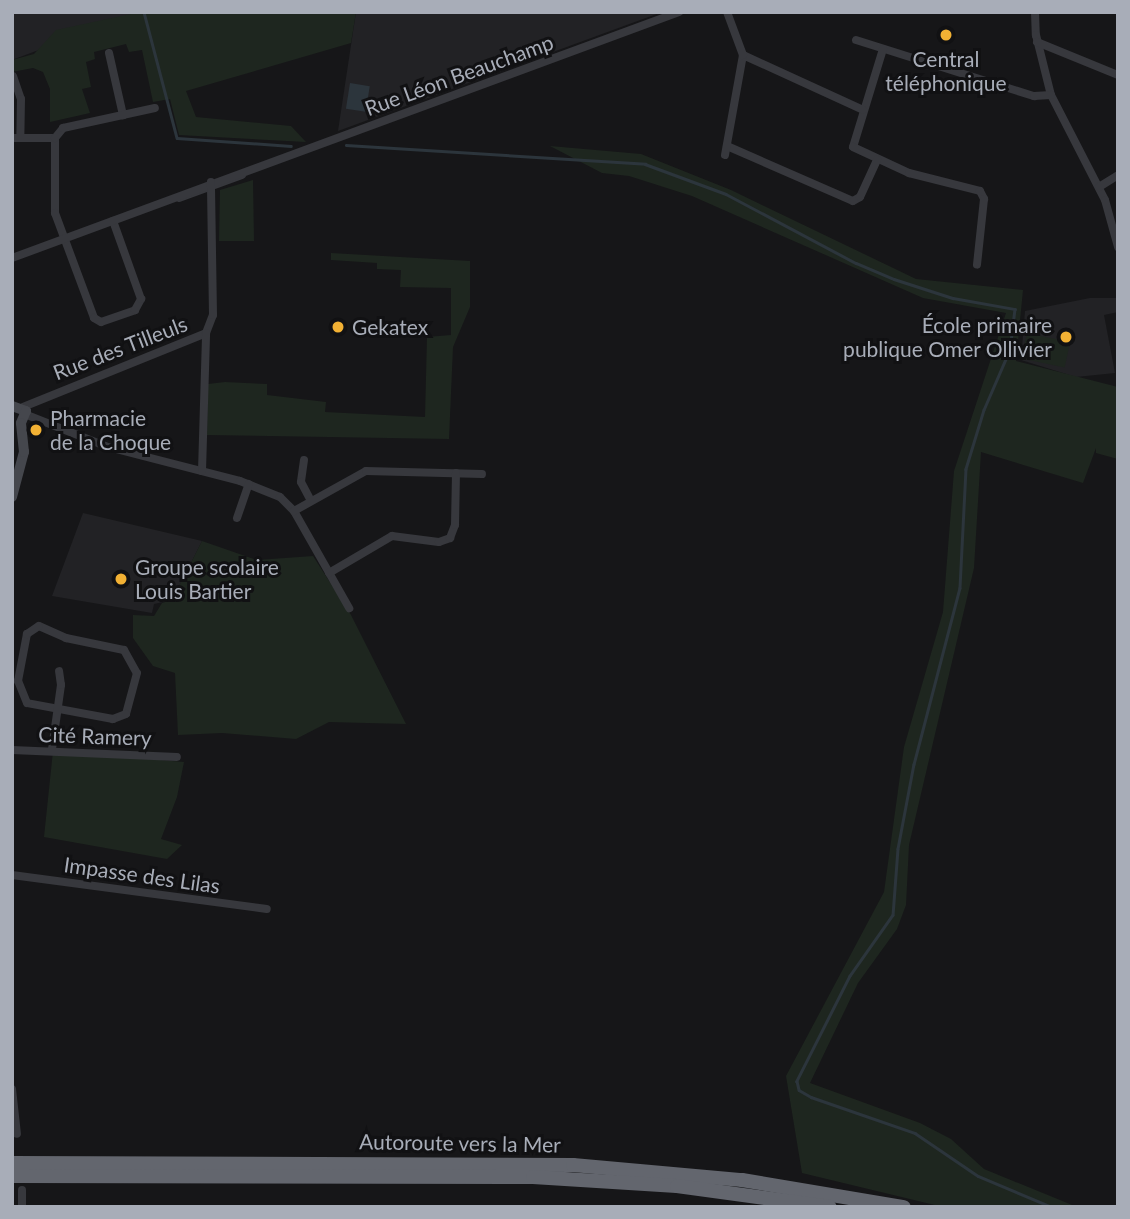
<!DOCTYPE html>
<meta charset="utf-8">
<style>
body{margin:0}
#map{position:relative;width:1130px;height:1219px;overflow:hidden;background:#161618;font-family:Lato,sans-serif}
div>[style]{position:absolute}
.built>*{inset:0;background:#222225}
.green>*{inset:0;background:#1e261f;transform-origin:0 0}
.water>*{inset:0;background:#2c353c;transform-origin:0 0}
.stream>*{height:2.5px;margin:-1.25px;padding:0 1.25px;transform-origin:1.25px;border-radius:1.25px;background:#2c353c}
.street>*{height:8px;margin:-4px;padding:0 4px;transform-origin:4px;border-radius:4px;background:#37383d}
.secondary>*{height:10px;margin:-5px;padding:0 5px;transform-origin:5px;border-radius:5px;background:#45474d}
.highway>*{height:14px;margin:-7px;padding:0 7px;transform-origin:7px;border-radius:7px;background:#63666e}
.dots>*{width:19px;height:19px;translate:-50% -50%;box-sizing:border-box;border:4px solid #111113;border-radius:50%}
span{translate:-50% -50%;white-space:nowrap;text-align:center;line-height:1.15;-webkit-text-stroke:6px #111113;paint-order:stroke}
.poi-label{font-size:21px;color:#a8adb8}
.right{translate:-100% -50%;text-align:right}
.left{translate:0 -50%;text-align:left}
.street-label{font-size:21px;color:#a8adb8}
.frame{position:absolute;inset:0;border:14px solid #a8adb8;pointer-events:none}
</style>
<div id="map">
<div class="built">
<i style="clip-path:polygon(12px 12px,140px 12px,12px 60px)"></i>
<i style="clip-path:polygon(356px 12px,662px 12px,338px 131px)"></i>
<i style="clip-path:polygon(1090px 298px,1118px 298px,1118px 312px,1104px 315px,1115px 373px,1076px 377px,1021px 360px,1025px 311px)"></i>
<i style="clip-path:polygon(83px 513px,202px 541px,172px 600px,154px 604px,152px 613px,52px 596px)"></i>
</div>
<div class="green">
<i style="clip-path:polygon(140px 12px,356px 12px,351px 43px,186px 91px,196px 117px,291px 126px,306px 142px,179px 135px,170px 99px,153px 102px,142px 50px,129px 52px,126px 44px,94px 52px,95px 59px,86px 62px,91px 87px,82px 89px,90px 113px,50px 122px,50px 89px,43px 72px,33px 68px,12px 72px,12px 60px,34px 54px,56px 30px)"></i>
<i style="clip-path:polygon(550px 146px,641px 154px,731px 190px,916px 279px,1023px 290px,1016px 361px,1118px 387px,1118px 459px,1096px 453px,1096px 448px,1083px 483px,981px 452px,974px 568px,909px 845px,906px 905px,897px 929px,858px 983px,810px 1083px,920px 1123px,951px 1139px,984px 1169px,1077px 1207px,943px 1207px,802px 1173px,786px 1076px,884px 892px,904px 747px,943px 612px,954px 471px,1006px 313px,923px 298px,692px 196px,629px 176px,602px 173px)"></i>
<i style="clip-path:polygon(253px 180px,254px 241px,219px 241px,220px 190px)"></i>
<i style="clip-path:polygon(331px 253px,470px 261px,470px 307px,453px 347px,449px 439px,207px 435px,208px 384px,225px 382px,267px 384px,267px 395px,326px 402px,325px 412px,425px 417px,427px 337px,451px 335px,451px 288px,400px 287px,401px 270px,377px 269px,377px 263px,331px 260px)"></i>
<i style="left:1027px;top:333px;width:44px;height:26px;rotate:12deg"></i>
<i style="clip-path:polygon(202px 541px,257px 560px,313px 556px,351px 615px,406px 724px,329px 722px,296px 739px,222px 733px,178px 735px,175px 673px,153px 666px,133px 638px,133px 615px,154px 616px,162px 603px,172px 600px)"></i>
<i style="clip-path:polygon(53px 751px,184px 762px,177px 797px,161px 839px,182px 845px,167px 859px,44px 837px)"></i>
</div>
<div class="water">
<i style="left:350px;top:83px;width:20px;height:26px;rotate:9deg"></i>
</div>
<div class="stream">
<i style="left:144px;top:12px;width:130px;rotate:75.3deg"></i>
<i style="left:177px;top:138px;width:114px;rotate:4deg"></i>
<i style="left:346px;top:145px;width:300px;rotate:3.6deg"></i>
<i style="left:645px;top:164px;width:86px;rotate:20.3deg"></i>
<i style="left:726px;top:194px;width:147px;rotate:28deg"></i>
<i style="left:856px;top:263px;width:41px;rotate:22.8deg"></i>
<i style="left:894px;top:279px;width:62px;rotate:17.9deg"></i>
<i style="left:953px;top:298px;width:63px;rotate:10.1deg"></i>
<i style="left:1015px;top:309px;width:41px;rotate:97deg"></i>
<i style="left:1010px;top:350px;width:65px;rotate:113.4deg"></i>
<i style="left:984px;top:410px;width:62px;rotate:107deg"></i>
<i style="left:966px;top:469px;width:119px;rotate:92.9deg"></i>
<i style="left:960px;top:588px;width:182px;rotate:104.6deg"></i>
<i style="left:914px;top:764px;width:86px;rotate:100.7deg"></i>
<i style="left:898px;top:849px;width:66px;rotate:94.3deg"></i>
<i style="left:893px;top:915px;width:75px;rotate:125.2deg"></i>
<i style="left:850px;top:976px;width:118px;rotate:116.8deg"></i>
<i style="left:797px;top:1081px;width:9px;rotate:77deg"></i>
<i style="left:799px;top:1090px;width:14px;rotate:30deg"></i>
<i style="left:811px;top:1097px;width:110px;rotate:19.1deg"></i>
<i style="left:915px;top:1133px;width:76px;rotate:34.3deg"></i>
<i style="left:978px;top:1176px;width:80px;rotate:22.7deg"></i>
</div>
<div class="street">
<i style="left:1035px;top:12px;width:23px;rotate:88deg"></i>
<i style="left:1036px;top:35px;width:62px;rotate:76deg"></i>
<i style="left:1051px;top:95px;width:118px;rotate:62.8deg"></i>
<i style="left:1105px;top:200px;width:49px;rotate:74.5deg"></i>
<i style="left:856px;top:40px;width:187px;rotate:17.5deg"></i>
<i style="left:1034px;top:96px;width:17px;rotate:-3deg"></i>
<i style="left:1037px;top:42px;width:87px;rotate:22.2deg"></i>
<i style="left:883px;top:49px;width:102px;rotate:107deg"></i>
<i style="left:853px;top:147px;width:62px;rotate:24.9deg"></i>
<i style="left:909px;top:173px;width:73px;rotate:14.2deg"></i>
<i style="left:980px;top:191px;width:9px;rotate:63deg"></i>
<i style="left:984px;top:199px;width:66px;rotate:96.1deg"></i>
<i style="left:109px;top:53px;width:64px;rotate:77.3deg"></i>
<i style="left:743px;top:55px;width:132px;rotate:24.6deg"></i>
<i style="left:13px;top:76px;width:24px;rotate:71deg"></i>
<i style="left:21px;top:99px;width:39px;rotate:91deg"></i>
<i style="left:12px;top:138px;width:43px"></i>
<i style="left:55px;top:138px;width:75px;rotate:90deg"></i>
<i style="left:55px;top:213px;width:112px;rotate:69.6deg"></i>
<i style="left:94px;top:318px;width:8px;rotate:30deg"></i>
<i style="left:101px;top:322px;width:36px;rotate:-19deg"></i>
<i style="left:135px;top:310px;width:13px;rotate:-61deg"></i>
<i style="left:141px;top:299px;width:83px;rotate:-109.7deg"></i>
<i style="left:55px;top:138px;width:13px;rotate:-51deg"></i>
<i style="left:63px;top:128px;width:94px;rotate:-12.3deg"></i>
<i style="left:727px;top:146px;width:137px;rotate:23.6deg"></i>
<i style="left:853px;top:201px;width:8px;rotate:-30deg"></i>
<i style="left:860px;top:197px;width:41px;rotate:-65.3deg"></i>
<i style="left:725px;top:155px;width:102px;rotate:-79.8deg"></i>
<i style="left:743px;top:55px;width:46px;rotate:-110.4deg"></i>
<i style="left:1099px;top:187px;width:22px;rotate:-32deg"></i>
<i style="left:179px;top:198px;width:67px;rotate:-20.1deg"></i>
<i style="left:12px;top:258px;width:711px;rotate:-20.24deg"></i>
<i style="left:23px;top:407px;width:197px;rotate:-22deg"></i>
<i style="left:206px;top:333px;width:19px;rotate:-69deg"></i>
<i style="left:213px;top:315px;width:133px;rotate:-90.9deg"></i>
<i style="left:27px;top:415px;width:87px;rotate:21.6deg"></i>
<i style="left:108px;top:447px;width:136px;rotate:14.4deg"></i>
<i style="left:240px;top:481px;width:43px;rotate:21.8deg"></i>
<i style="left:280px;top:497px;width:20px;rotate:45deg"></i>
<i style="left:294px;top:511px;width:112px;rotate:60.4deg"></i>
<i style="left:304px;top:460px;width:22px;rotate:98deg"></i>
<i style="left:301px;top:482px;width:21px;rotate:62deg"></i>
<i style="left:202px;top:471px;width:138px;rotate:-88.3deg"></i>
<i style="left:294px;top:511px;width:82px;rotate:-29.1deg"></i>
<i style="left:366px;top:471px;width:116px;rotate:1.5deg"></i>
<i style="left:237px;top:518px;width:36px;rotate:-71deg"></i>
<i style="left:329px;top:573px;width:73px;rotate:-30.4deg"></i>
<i style="left:392px;top:536px;width:47px;rotate:7.3deg"></i>
<i style="left:439px;top:542px;width:12px;rotate:-20deg"></i>
<i style="left:450px;top:538px;width:14px;rotate:-69deg"></i>
<i style="left:455px;top:525px;width:52px;rotate:-88.9deg"></i>
<i style="left:39px;top:626px;width:30px;rotate:24deg"></i>
<i style="left:66px;top:638px;width:59px;rotate:11.7deg"></i>
<i style="left:124px;top:650px;width:26px;rotate:61deg"></i>
<i style="left:137px;top:673px;width:42px;rotate:105deg"></i>
<i style="left:126px;top:714px;width:14px;rotate:159deg"></i>
<i style="left:113px;top:719px;width:87px;rotate:-169.5deg"></i>
<i style="left:27px;top:703px;width:24px;rotate:-112deg"></i>
<i style="left:18px;top:681px;width:48px;rotate:-79.2deg"></i>
<i style="left:27px;top:634px;width:14px;rotate:-34deg"></i>
<i style="left:52px;top:749px;width:65px;rotate:-82deg"></i>
<i style="left:61px;top:685px;width:14px;rotate:-98deg"></i>
<i style="left:12px;top:750px;width:165px;rotate:2.4deg"></i>
<i style="left:12px;top:875px;width:257px;rotate:7.6deg"></i>
<i style="left:12px;top:1089px;width:45px;rotate:83.7deg"></i>
<i style="left:22px;top:1190px;width:17px;rotate:90deg"></i>
</div>
<div class="secondary">
<i style="left:12px;top:406px;width:15px;rotate:20deg"></i>
<i style="left:26px;top:411px;width:13px;rotate:113deg"></i>
<i style="left:12px;top:497px;width:47px;rotate:-75.1deg"></i>
<i style="left:24px;top:452px;width:29px;rotate:-96deg"></i>
</div>
<div class="highway">
<i style="left:12px;top:1163px;width:561px;rotate:0.2deg"></i>
<i style="left:573px;top:1165px;width:170px;rotate:5.1deg"></i>
<i style="left:742px;top:1180px;width:164px;rotate:9.5deg"></i>
<i style="left:12px;top:1176px;width:521px;rotate:0.11deg"></i>
<i style="left:533px;top:1177px;width:144px;rotate:3.6deg"></i>
<i style="left:677px;top:1186px;width:154px;rotate:7.8deg"></i>
</div>
<div class="dots">
<i style="left:946px;top:35px;background:#f2b134"></i>
<i style="left:338px;top:327px;background:#f2b134"></i>
<i style="left:1066px;top:337px;background:#f2b134"></i>
<i style="left:36px;top:430px;background:#f2b134"></i>
<i style="left:121px;top:579px;background:#f2b134"></i>
</div>
<div class="poi-label">
<span style="left:946px;top:71px">Central<br>téléphonique</span>
<span class="right" style="left:1052px;top:337px">École primaire<br>publique Omer Ollivier</span>
<span class="left" style="left:352px;top:327px">Gekatex</span>
<span class="left" style="left:50px;top:430px">Pharmacie<br>de la Choque</span>
<span class="left" style="left:135px;top:579px">Groupe scolaire<br>Louis Bartier</span>
</div>
<div class="street-label">
<span style="left:459px;top:75px;rotate:-20deg">Rue Léon Beauchamp</span>
<span style="left:120px;top:348px;rotate:-21deg">Rue des Tilleuls</span>
<span style="left:95px;top:736px;rotate:2deg">Cité Ramery</span>
<span style="left:142px;top:875px;rotate:8deg">Impasse des Lilas</span>
<span style="left:460px;top:1143px;rotate:1deg">Autoroute vers la Mer</span>
</div>
<div class="frame"></div>
</div>
